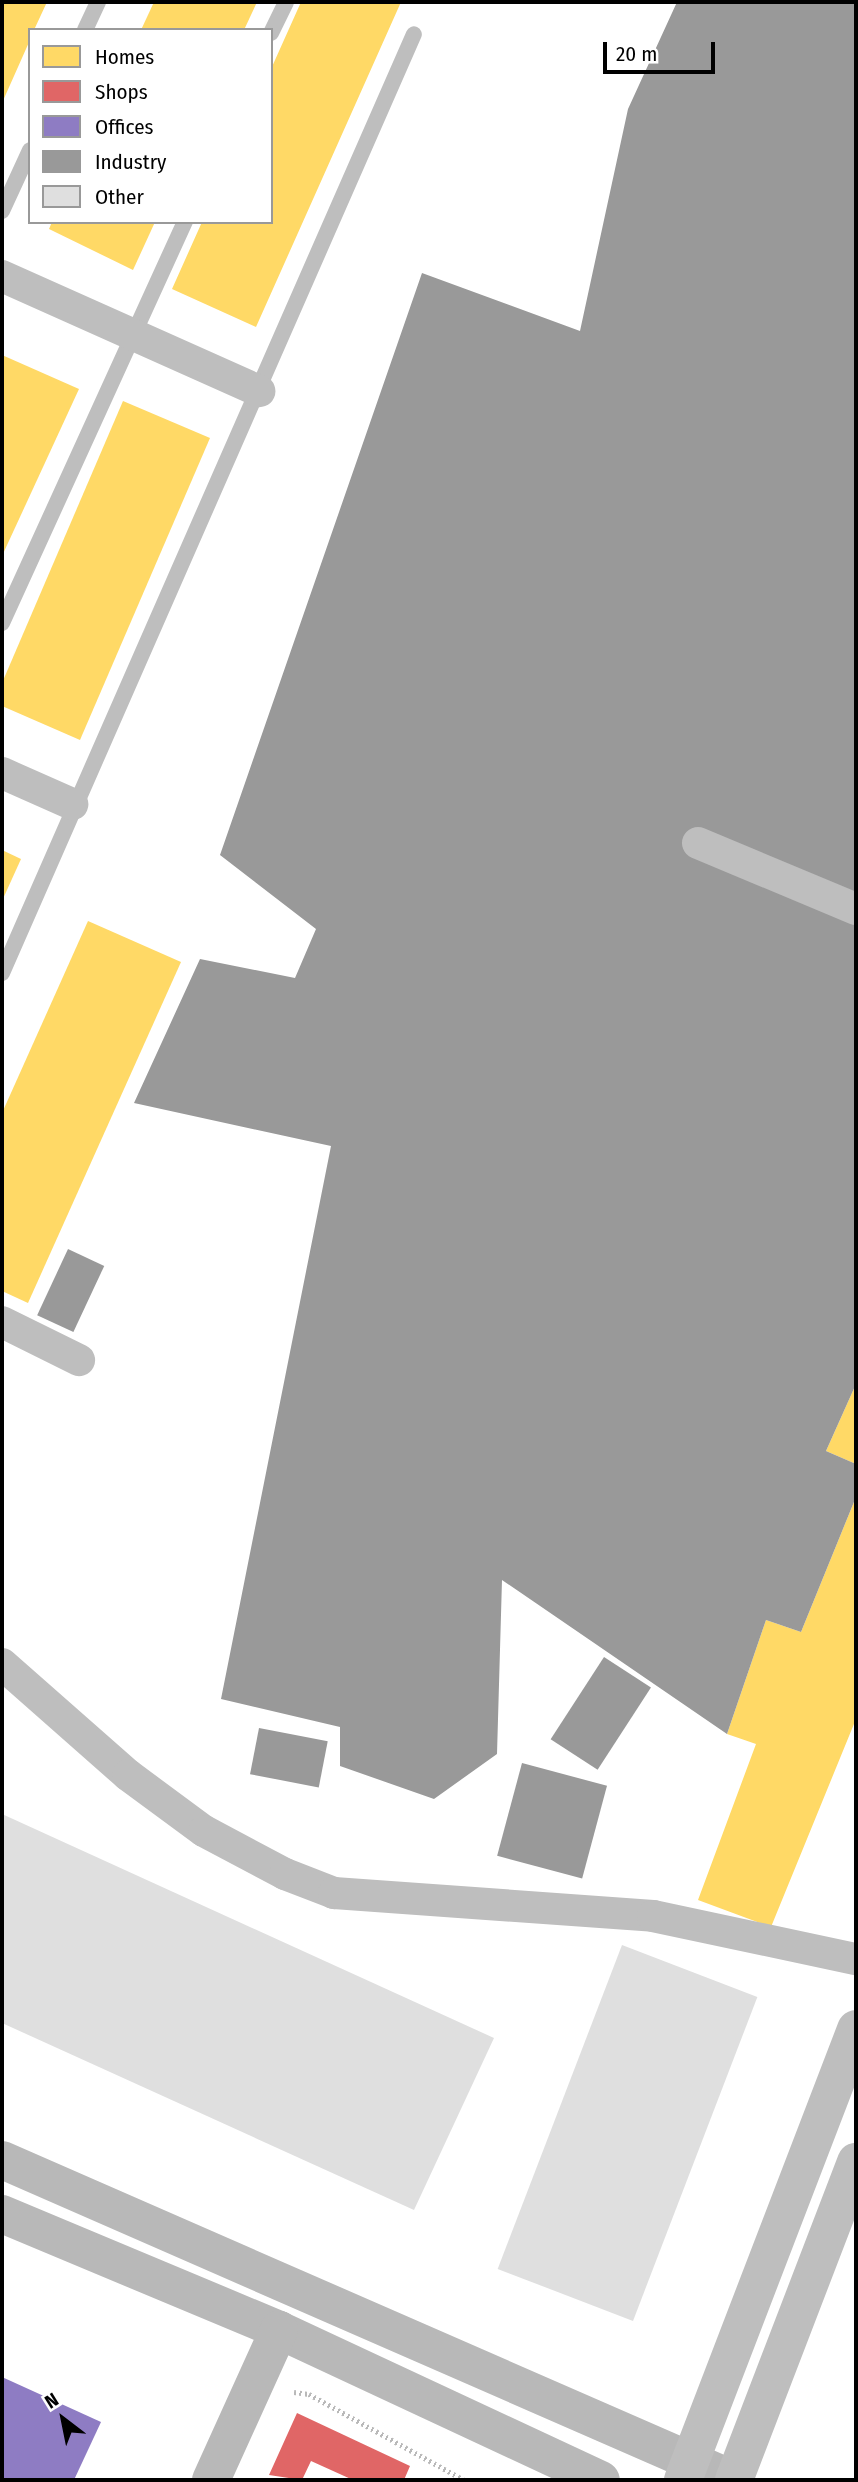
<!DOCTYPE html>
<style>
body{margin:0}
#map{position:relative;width:858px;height:2482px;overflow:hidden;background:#fff;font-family:"Fira Sans Condensed",sans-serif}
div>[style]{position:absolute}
.homes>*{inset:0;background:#ffd966}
.shops>*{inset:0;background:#e06666}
.offices>*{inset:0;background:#8e7cc3}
.industry>*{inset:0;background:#999;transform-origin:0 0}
.building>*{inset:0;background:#dfdfdf;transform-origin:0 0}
.path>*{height:4.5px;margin-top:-2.25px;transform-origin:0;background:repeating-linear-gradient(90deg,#b9b9b9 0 2px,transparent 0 5.5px)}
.lane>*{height:16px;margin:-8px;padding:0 8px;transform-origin:8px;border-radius:8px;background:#bebebe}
.street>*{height:32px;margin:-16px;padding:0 16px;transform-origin:16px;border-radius:16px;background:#bebebe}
.secondary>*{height:38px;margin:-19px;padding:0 19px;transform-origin:19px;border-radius:19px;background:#b8b8b8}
.highway>*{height:38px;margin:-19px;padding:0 19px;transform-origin:19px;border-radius:19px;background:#bebebe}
span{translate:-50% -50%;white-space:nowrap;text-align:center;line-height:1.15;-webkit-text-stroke:7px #fff;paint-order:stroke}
.frame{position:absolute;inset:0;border:4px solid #000;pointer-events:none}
.legend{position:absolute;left:28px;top:28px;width:245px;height:196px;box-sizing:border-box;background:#fff;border:2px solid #999;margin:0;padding:9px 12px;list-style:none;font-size:21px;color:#000}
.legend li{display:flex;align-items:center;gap:14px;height:35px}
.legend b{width:35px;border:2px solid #999}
.north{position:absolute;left:28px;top:2384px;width:70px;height:70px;-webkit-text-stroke:5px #fff;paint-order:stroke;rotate:328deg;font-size:19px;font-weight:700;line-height:28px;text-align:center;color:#000}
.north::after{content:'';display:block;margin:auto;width:24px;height:32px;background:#000;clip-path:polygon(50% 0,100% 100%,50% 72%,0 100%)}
.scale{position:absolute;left:603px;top:42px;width:112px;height:32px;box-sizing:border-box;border:4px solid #000;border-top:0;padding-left:9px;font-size:21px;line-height:24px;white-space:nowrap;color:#000;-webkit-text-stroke:5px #fff;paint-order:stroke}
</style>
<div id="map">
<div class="homes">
<i style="clip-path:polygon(2px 2px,47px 2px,34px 30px,30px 30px,30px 40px,2px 103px)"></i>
<i style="clip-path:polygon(154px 2px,257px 2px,244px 30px,141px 30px)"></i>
<i style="clip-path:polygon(301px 2px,401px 2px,256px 327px,172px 289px,202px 222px,271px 222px,271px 69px)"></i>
<i style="clip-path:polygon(52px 222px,155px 222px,133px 270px,49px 229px)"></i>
<i style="clip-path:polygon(2px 355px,79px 389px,2px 556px)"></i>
<i style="clip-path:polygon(123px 401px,210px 438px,80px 740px,2px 706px,2px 683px)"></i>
<i style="clip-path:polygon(2px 850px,21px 859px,2px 901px)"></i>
<i style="clip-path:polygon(88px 921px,181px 962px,28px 1303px,2px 1291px,2px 1113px)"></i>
<i style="clip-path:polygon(856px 1384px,856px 1464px,826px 1451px)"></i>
<i style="clip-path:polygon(856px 1497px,856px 1719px,771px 1927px,698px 1900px,756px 1744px,727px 1734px,766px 1620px,801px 1632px)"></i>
</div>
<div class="shops">
<i style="clip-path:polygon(297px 2413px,410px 2466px,404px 2480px,353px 2480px,311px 2461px,302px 2480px,269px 2475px)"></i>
</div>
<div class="offices">
<i style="clip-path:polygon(2px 2377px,101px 2422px,74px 2480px,2px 2480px)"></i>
</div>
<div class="industry">
<i style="clip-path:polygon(677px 2px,856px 2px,856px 1384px,826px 1451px,856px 1464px,856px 1497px,801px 1632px,766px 1620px,727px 1734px,502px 1580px,497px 1754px,434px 1799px,340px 1766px,340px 1727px,221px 1699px,331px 1146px,134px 1103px,200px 959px,295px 978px,316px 929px,220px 855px,422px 273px,580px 331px,628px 109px)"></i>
<i style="left:68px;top:1249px;width:40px;height:73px;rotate:25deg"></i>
<i style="left:604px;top:1657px;width:56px;height:98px;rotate:33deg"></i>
<i style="left:259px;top:1728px;width:70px;height:47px;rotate:11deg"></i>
<i style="left:522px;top:1763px;width:88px;height:96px;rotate:15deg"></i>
</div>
<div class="building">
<i style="clip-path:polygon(2px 1814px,494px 2038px,414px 2210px,2px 2023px)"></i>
<i style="left:622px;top:1945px;width:145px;height:347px;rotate:21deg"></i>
</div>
<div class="path">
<i style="left:294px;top:2392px;width:15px;rotate:8deg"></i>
<i style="left:309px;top:2394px;width:177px;rotate:29deg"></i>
</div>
<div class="lane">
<i style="left:85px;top:30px;width:31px;rotate:-65deg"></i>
<i style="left:271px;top:33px;width:34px;rotate:-64deg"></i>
<i style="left:2px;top:211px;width:67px;rotate:-65.3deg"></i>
<i style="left:2px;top:623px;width:441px;rotate:-65.5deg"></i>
<i style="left:2px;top:973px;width:1025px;rotate:-66.31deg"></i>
</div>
<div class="street">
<i style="left:2px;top:276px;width:282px;rotate:24.1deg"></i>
<i style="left:2px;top:773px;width:77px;rotate:23.9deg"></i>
<i style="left:698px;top:843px;width:171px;rotate:22.7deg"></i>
<i style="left:2px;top:1322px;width:86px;rotate:26.3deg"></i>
<i style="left:2px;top:1664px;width:168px;rotate:41.4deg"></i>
<i style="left:128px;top:1775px;width:94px;rotate:36.4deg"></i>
<i style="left:204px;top:1831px;width:92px;rotate:28deg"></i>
<i style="left:285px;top:1874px;width:53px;rotate:21.2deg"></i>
<i style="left:334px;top:1893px;width:320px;rotate:4.1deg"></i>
<i style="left:653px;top:1916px;width:208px;rotate:12deg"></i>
</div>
<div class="secondary">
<i style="left:2px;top:2160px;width:799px;rotate:23.61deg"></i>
<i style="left:2px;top:2214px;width:300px;rotate:22.7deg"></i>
<i style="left:279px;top:2330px;width:355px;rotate:25deg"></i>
<i style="left:211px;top:2480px;width:165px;rotate:-65.6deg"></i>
</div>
<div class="highway">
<i style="left:683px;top:2480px;width:483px;rotate:-69deg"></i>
<i style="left:734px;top:2480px;width:341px;rotate:-69deg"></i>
</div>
<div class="frame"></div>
<ul class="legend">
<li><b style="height:19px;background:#ffd966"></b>Homes</li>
<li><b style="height:19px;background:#e06666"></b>Shops</li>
<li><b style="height:19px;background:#8e7cc3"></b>Offices</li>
<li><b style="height:19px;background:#999"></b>Industry</li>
<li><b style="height:19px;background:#dfdfdf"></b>Other</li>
</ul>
<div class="north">N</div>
<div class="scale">20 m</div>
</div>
